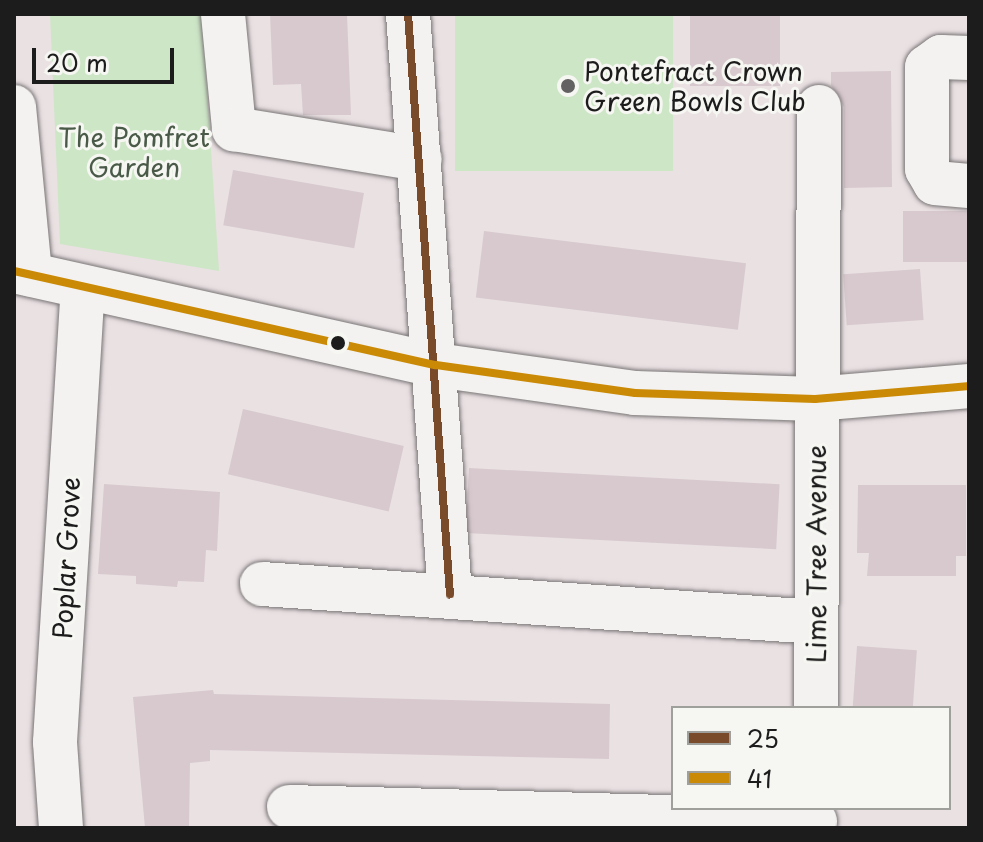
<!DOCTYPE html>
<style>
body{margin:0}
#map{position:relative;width:983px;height:842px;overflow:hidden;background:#eae1e3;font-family:"Playpen Sans",sans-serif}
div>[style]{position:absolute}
.green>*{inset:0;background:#cde6c6;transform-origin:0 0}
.building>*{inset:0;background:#d8c9ce;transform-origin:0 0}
.roads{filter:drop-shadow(0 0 2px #797576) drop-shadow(0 0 2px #797576)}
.minor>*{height:44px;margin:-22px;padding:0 22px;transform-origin:22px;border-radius:22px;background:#f3f2f1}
.bus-1>*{height:8px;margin:-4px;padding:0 4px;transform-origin:4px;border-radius:4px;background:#7a4b2a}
.bus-2>*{height:8px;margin:-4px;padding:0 4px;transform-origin:4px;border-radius:4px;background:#cb8a06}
.dots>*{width:22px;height:22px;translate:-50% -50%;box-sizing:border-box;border:4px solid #f6f6f2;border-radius:50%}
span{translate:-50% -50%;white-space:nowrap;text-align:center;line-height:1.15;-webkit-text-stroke:6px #f6f6f2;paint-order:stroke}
.poi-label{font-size:26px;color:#1c1c1c}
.left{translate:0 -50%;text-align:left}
.park-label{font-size:26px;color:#4a5a48}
.street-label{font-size:26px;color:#1c1c1c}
.frame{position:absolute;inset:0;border:16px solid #1c1c1c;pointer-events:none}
.legend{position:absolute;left:671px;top:706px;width:280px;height:104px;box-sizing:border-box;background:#f6f6f2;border:2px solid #9f9f9c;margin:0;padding:10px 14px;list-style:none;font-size:24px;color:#1c1c1c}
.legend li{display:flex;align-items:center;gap:16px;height:40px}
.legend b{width:40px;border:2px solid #9f9f9c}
.scale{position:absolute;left:32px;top:48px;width:142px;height:36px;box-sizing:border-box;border:4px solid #1c1c1c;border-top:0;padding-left:10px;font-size:24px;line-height:28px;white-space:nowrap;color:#1c1c1c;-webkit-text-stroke:6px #f6f6f2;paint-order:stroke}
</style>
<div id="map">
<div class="green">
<i style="clip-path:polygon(50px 14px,202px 14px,219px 271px,60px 244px)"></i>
<i style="left:455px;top:14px;width:218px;height:157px"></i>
</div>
<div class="building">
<i style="clip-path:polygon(270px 14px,347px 14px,351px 115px,303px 115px,301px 84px,273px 85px)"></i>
<i style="left:690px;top:14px;width:90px;height:72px"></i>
<i style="clip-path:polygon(891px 71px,892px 187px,844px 188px,844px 107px,831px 85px,831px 72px)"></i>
<i style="left:233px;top:170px;width:133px;height:56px;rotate:10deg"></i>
<i style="left:969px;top:211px;width:51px;height:66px;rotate:90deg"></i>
<i style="left:484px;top:231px;width:264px;height:67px;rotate:7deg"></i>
<i style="left:920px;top:269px;width:51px;height:77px;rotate:86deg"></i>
<i style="left:243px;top:409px;width:165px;height:67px;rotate:13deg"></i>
<i style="left:469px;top:468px;width:311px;height:65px;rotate:3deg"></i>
<i style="clip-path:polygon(104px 484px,220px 492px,217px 551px,206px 550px,204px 582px,178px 581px,177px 587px,136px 584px,136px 576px,98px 574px)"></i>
<i style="clip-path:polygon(858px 485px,966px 485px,966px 556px,956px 556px,956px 576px,867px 576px,869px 553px,857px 553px)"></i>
<i style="left:857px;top:646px;width:60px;height:62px;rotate:4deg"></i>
<i style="clip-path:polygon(213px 690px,214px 694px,610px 704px,609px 759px,210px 750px,210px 761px,190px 763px,189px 828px,145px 828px,133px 697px)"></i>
</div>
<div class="roads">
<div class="minor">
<i style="left:223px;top:14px;width:116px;rotate:84.5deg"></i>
<i style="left:234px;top:129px;width:188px;rotate:9.2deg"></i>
<i style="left:408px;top:14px;width:582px;rotate:85.86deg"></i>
<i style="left:969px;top:58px;width:28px;rotate:-178deg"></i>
<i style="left:941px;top:57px;width:17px;rotate:144deg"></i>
<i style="left:927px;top:67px;width:102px;rotate:90deg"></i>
<i style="left:927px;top:169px;width:16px;rotate:60deg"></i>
<i style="left:935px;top:183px;width:34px;rotate:5deg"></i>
<i style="left:14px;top:107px;width:168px;rotate:84.5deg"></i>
<i style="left:14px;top:271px;width:432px;rotate:12.6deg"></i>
<i style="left:436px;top:365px;width:201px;rotate:8deg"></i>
<i style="left:635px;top:393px;width:180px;rotate:1.9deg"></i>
<i style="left:815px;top:399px;width:155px;rotate:-4.8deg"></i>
<i style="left:262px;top:584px;width:555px;rotate:3.92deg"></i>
<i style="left:816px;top:708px;width:601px;rotate:-89.71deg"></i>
<i style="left:289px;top:807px;width:526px;rotate:1.52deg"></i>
<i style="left:61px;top:828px;width:86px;rotate:-94deg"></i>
<i style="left:55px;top:742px;width:455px;rotate:-86.5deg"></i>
</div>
</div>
<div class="bus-1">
<i style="left:408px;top:14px;width:582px;rotate:85.86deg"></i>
</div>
<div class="bus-2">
<i style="left:14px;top:271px;width:432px;rotate:12.6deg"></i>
<i style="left:436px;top:365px;width:201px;rotate:8deg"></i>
<i style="left:635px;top:393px;width:180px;rotate:1.9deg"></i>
<i style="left:815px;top:399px;width:155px;rotate:-4.8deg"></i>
</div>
<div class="dots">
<i style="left:568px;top:86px;background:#646162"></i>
<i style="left:338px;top:343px;background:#1c1c1c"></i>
</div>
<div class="poi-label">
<span class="left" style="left:584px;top:86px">Pontefract Crown<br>Green Bowls Club</span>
</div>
<div class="park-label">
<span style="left:134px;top:152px">The Pomfret<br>Garden</span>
</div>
<div class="street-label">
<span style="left:816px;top:554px;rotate:-90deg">Lime Tree Avenue</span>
<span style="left:66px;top:558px;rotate:-87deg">Poplar Grove</span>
</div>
<div class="frame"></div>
<ul class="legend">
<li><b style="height:10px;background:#7a4b2a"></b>25</li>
<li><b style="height:10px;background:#cb8a06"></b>41</li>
</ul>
<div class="scale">20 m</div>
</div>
